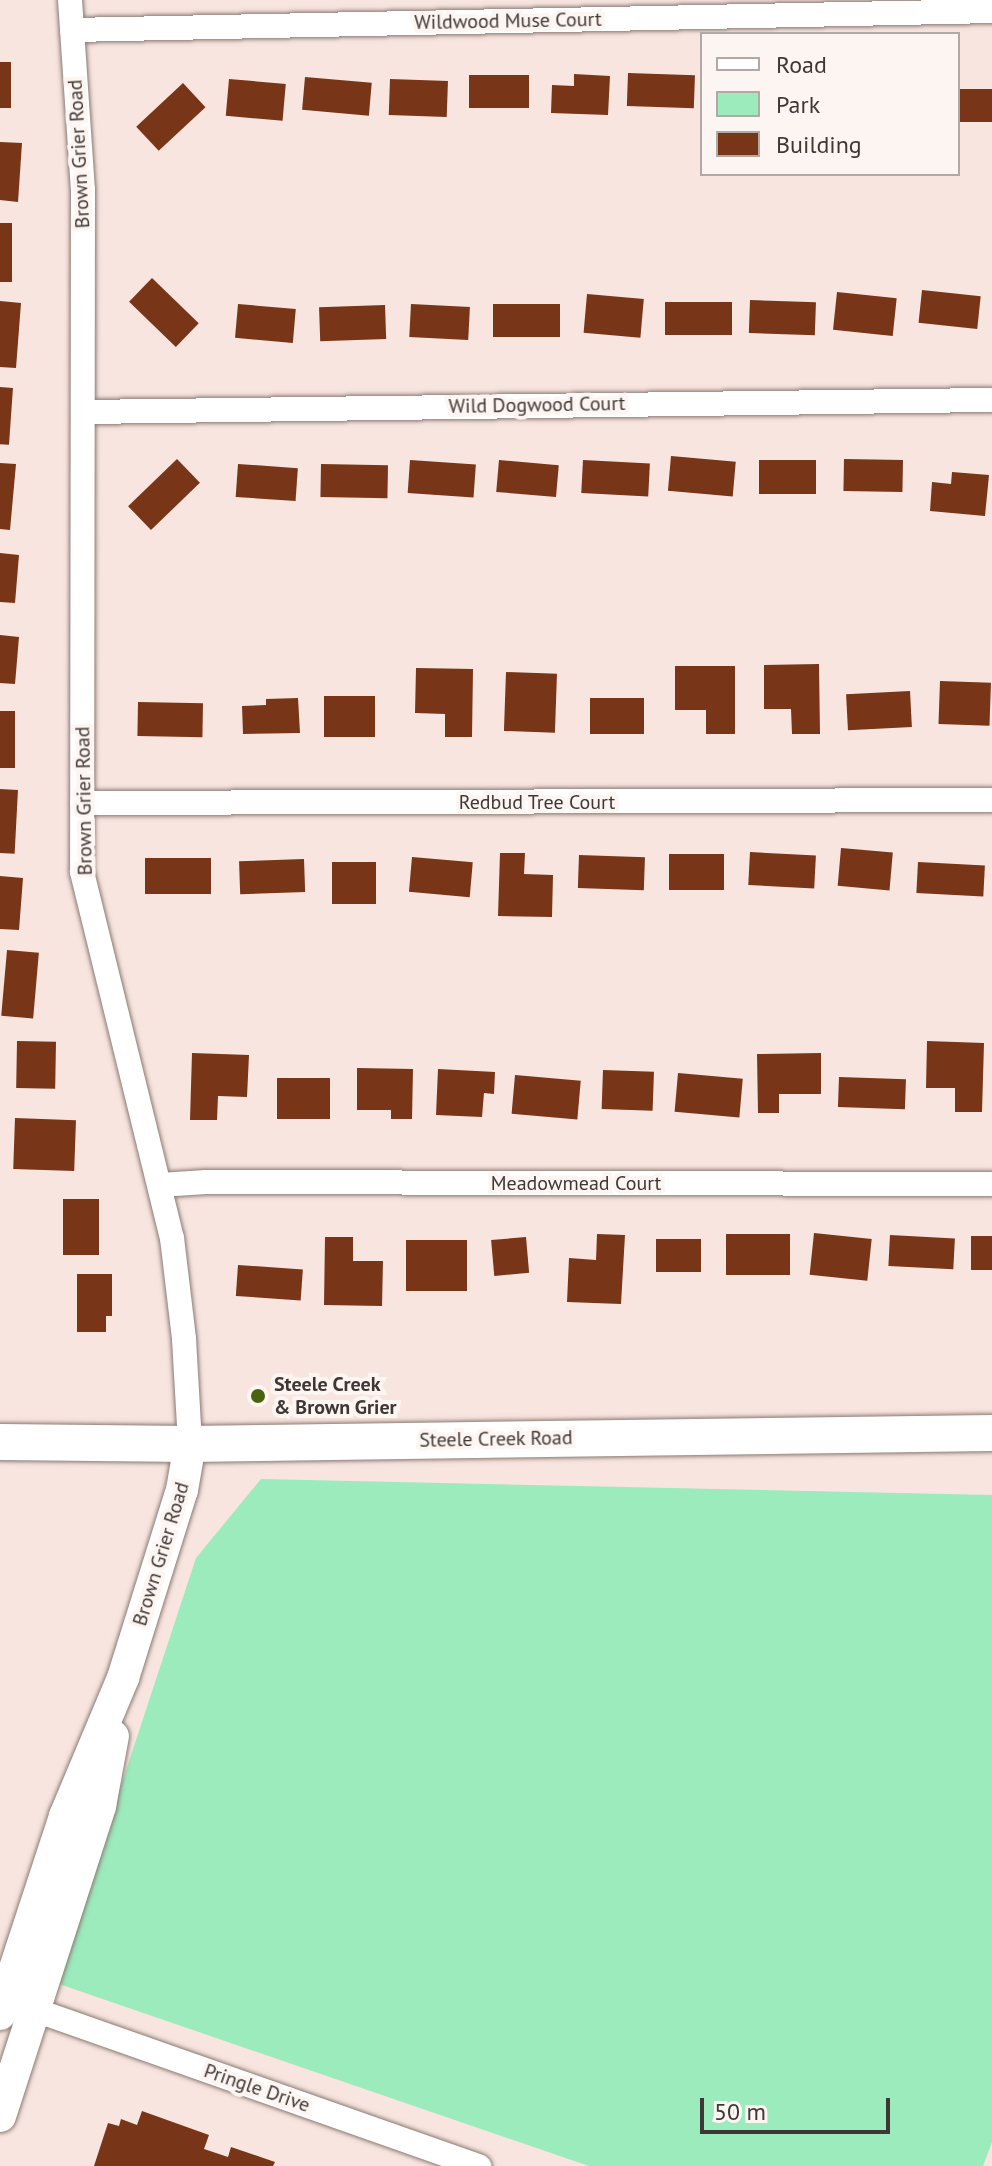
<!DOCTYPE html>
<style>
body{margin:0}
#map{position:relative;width:992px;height:2166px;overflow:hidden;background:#f8e5df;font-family:"PT Sans",sans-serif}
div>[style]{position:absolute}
.green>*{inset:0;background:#9bebbc}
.building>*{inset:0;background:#783517;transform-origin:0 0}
.roads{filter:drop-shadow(0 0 2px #8a7a74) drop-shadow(0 0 2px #8a7a74)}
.minor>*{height:24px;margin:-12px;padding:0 12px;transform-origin:12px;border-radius:12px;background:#fff}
.secondary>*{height:32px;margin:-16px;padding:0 16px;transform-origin:16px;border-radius:16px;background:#fff}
.primary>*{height:36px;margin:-18px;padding:0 18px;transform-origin:18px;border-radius:18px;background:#fff}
.dots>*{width:22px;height:22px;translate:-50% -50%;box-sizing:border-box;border:4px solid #fdf5f2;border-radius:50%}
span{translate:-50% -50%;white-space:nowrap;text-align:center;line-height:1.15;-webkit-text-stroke:8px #fdf5f2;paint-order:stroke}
.street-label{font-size:20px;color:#3e3734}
.poi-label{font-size:20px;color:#3e3734;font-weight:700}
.left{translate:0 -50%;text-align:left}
.legend{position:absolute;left:700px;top:32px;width:260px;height:144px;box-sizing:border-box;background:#fdf5f2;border:2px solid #b1a9a6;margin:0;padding:10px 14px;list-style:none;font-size:24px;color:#3e3734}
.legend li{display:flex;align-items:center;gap:16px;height:40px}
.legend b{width:40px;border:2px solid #b1a9a6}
.scale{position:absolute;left:700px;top:2098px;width:190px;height:36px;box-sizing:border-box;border:4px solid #3e3734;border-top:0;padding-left:10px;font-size:24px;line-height:28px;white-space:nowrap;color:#3e3734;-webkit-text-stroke:6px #fdf5f2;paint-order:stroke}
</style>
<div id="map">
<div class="green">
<i style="clip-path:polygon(261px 1479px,992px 1495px,992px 2142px,983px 2166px,589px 2166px,56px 1983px,196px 1558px)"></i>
</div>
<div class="building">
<i style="left:0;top:62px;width:11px;height:46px"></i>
<i style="left:628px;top:73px;width:67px;height:33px;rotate:2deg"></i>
<i style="clip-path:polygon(574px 74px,610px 76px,608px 115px,551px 113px,552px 85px,574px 86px)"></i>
<i style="left:529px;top:75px;width:33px;height:60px;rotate:90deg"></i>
<i style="left:305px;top:77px;width:67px;height:33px;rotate:5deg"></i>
<i style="left:229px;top:79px;width:57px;height:37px;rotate:5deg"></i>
<i style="left:390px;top:79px;width:58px;height:36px;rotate:2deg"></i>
<i style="left:183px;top:83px;width:33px;height:64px;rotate:47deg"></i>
<i style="left:958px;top:89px;width:34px;height:33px"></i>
<i style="clip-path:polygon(0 142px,22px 143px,18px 202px,0 200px)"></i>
<i style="left:0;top:223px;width:12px;height:59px"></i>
<i style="left:152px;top:278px;width:65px;height:33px;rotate:44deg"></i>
<i style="left:922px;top:290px;width:59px;height:33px;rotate:6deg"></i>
<i style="left:837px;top:292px;width:60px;height:38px;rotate:6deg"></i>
<i style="left:587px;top:294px;width:57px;height:39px;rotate:5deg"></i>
<i style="left:750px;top:300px;width:66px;height:33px;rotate:2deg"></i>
<i style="clip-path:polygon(0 301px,21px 303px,16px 368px,0 367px)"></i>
<i style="left:665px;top:302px;width:67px;height:33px"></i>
<i style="left:238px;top:304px;width:58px;height:34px;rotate:5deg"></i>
<i style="left:411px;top:304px;width:59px;height:33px;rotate:3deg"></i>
<i style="left:493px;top:304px;width:67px;height:33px"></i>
<i style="left:385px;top:305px;width:34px;height:66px;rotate:88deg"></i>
<i style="left:0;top:387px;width:13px;height:57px;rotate:4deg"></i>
<i style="left:671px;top:456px;width:65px;height:35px;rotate:5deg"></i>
<i style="left:177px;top:459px;width:33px;height:68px;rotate:46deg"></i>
<i style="left:844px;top:459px;width:59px;height:32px;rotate:1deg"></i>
<i style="left:410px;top:460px;width:66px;height:33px;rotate:4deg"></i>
<i style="left:499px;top:460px;width:60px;height:32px;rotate:5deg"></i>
<i style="left:583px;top:460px;width:67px;height:33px;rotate:3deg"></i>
<i style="left:759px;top:460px;width:57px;height:34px"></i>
<i style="clip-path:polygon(0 463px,16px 464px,10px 530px,0 529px)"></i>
<i style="left:238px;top:464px;width:60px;height:33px;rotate:4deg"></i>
<i style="left:321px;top:464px;width:67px;height:33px;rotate:1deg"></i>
<i style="clip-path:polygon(952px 472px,989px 475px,985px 516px,930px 511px,932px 482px,951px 484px)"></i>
<i style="clip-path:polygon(0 553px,19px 555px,15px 603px,0 602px)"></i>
<i style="clip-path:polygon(0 635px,19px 637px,15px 684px,0 683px)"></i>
<i style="clip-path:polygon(819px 664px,820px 734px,792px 734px,791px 709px,764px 709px,764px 665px)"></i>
<i style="clip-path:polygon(675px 666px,735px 666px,735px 734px,706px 734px,706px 710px,675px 710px)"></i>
<i style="clip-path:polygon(416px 668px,473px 669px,472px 737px,445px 737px,445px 714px,415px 713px)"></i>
<i style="left:506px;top:672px;width:51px;height:59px;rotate:2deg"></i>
<i style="left:940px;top:681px;width:51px;height:43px;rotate:2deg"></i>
<i style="left:910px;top:691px;width:36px;height:64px;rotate:87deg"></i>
<i style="left:324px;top:696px;width:51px;height:41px"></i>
<i style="clip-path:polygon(298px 698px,300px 733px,243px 734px,242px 706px,266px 705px,266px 699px)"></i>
<i style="left:590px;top:698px;width:54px;height:36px"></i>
<i style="left:138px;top:702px;width:65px;height:34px;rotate:1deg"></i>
<i style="left:0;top:711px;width:15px;height:57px"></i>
<i style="left:0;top:789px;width:18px;height:64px;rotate:3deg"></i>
<i style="left:841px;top:848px;width:52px;height:38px;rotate:5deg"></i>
<i style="left:750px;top:852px;width:66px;height:33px;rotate:3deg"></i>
<i style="clip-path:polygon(500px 853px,525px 853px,524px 874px,553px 875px,552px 917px,498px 916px)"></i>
<i style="left:669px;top:854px;width:55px;height:36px"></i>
<i style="left:579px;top:855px;width:66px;height:33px;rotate:2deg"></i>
<i style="left:412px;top:857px;width:61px;height:35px;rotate:5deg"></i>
<i style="left:211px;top:858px;width:36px;height:66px;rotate:90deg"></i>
<i style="left:304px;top:859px;width:33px;height:65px;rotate:88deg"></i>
<i style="left:332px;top:862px;width:44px;height:42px"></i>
<i style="left:918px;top:862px;width:67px;height:31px;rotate:3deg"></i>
<i style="clip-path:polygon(0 876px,23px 878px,19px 930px,0 929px)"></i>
<i style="left:7px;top:950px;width:32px;height:66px;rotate:5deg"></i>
<i style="left:17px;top:1041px;width:39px;height:47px;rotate:1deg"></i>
<i style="clip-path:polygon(927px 1041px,984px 1043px,982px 1112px,955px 1112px,955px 1088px,926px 1088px)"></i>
<i style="clip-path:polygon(192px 1053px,249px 1055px,247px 1097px,218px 1096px,217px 1120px,190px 1120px)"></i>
<i style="clip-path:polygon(821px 1053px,821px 1094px,779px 1094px,779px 1113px,758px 1113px,757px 1054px)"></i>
<i style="clip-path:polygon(357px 1068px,413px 1069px,412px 1119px,391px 1119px,391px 1110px,357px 1110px)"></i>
<i style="clip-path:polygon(438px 1069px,495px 1072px,494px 1094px,484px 1093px,482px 1117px,436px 1115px)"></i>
<i style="left:603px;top:1070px;width:51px;height:39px;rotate:2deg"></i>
<i style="left:678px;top:1073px;width:65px;height:39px;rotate:5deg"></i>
<i style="left:515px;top:1075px;width:66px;height:39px;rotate:5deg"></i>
<i style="left:839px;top:1077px;width:67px;height:30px;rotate:2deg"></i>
<i style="left:330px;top:1078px;width:41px;height:53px;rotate:90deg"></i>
<i style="left:15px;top:1118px;width:61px;height:51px;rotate:2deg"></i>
<i style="left:63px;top:1199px;width:36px;height:56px"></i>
<i style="left:814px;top:1233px;width:58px;height:42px;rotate:6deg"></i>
<i style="clip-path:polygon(597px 1234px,625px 1235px,621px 1304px,567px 1302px,569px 1258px,596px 1260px)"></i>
<i style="left:726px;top:1234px;width:64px;height:41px"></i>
<i style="left:890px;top:1235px;width:65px;height:31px;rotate:3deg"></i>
<i style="left:971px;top:1236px;width:21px;height:34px"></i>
<i style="clip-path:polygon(325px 1237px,353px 1237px,353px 1261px,383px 1261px,382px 1306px,324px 1305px)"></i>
<i style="left:526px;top:1237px;width:36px;height:35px;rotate:85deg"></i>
<i style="left:701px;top:1239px;width:33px;height:45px;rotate:90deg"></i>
<i style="left:406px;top:1240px;width:61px;height:51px"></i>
<i style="left:238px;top:1265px;width:65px;height:31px;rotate:4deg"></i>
<i style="clip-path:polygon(77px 1274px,112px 1274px,112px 1316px,106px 1316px,106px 1332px,77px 1332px)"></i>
<i style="clip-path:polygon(142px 2111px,209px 2135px,204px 2149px,228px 2157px,231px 2147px,275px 2162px,273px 2166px,94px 2166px,108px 2123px,119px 2126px,121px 2119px,137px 2125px)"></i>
</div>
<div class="roads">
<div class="minor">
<i style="left:70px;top:0;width:189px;rotate:86.1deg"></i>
<i style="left:83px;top:189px;width:683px;rotate:90.08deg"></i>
<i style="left:82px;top:872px;width:377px;rotate:76.2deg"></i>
<i style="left:172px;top:1238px;width:102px;rotate:83.2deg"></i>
<i style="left:184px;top:1339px;width:105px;rotate:86.7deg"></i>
<i style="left:72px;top:30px;width:920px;rotate:-1.18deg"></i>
<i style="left:83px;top:412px;width:909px;rotate:-0.76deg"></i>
<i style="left:82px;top:803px;width:910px;rotate:-0.19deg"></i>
<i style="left:160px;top:1185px;width:46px;rotate:-3.7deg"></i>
<i style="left:206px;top:1182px;width:786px;rotate:0.15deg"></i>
<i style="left:35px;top:2010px;width:471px;rotate:19.4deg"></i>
</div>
<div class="secondary">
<i style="left:0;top:2014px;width:208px;rotate:-71.8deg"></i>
<i style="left:65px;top:1816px;width:150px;rotate:-67.2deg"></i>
<i style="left:123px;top:1678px;width:197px;rotate:-72.6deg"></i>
<i style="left:182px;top:1490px;width:47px;rotate:-80.1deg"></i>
<i style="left:0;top:2116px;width:326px;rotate:-72.1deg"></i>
<i style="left:100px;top:1806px;width:71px;rotate:-79.5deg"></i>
</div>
<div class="primary">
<i style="left:0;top:1442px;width:190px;rotate:0.6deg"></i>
<i style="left:190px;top:1444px;width:802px;rotate:-0.79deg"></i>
</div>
</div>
<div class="dots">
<i style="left:258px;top:1396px;background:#4b6311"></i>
</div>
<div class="street-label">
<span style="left:508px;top:21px;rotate:-1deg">Wildwood Muse Court</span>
<span style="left:79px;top:154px;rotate:-93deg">Brown Grier Road</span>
<span style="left:537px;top:405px;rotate:-1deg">Wild Dogwood Court</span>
<span style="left:84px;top:801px;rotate:-91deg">Brown Grier Road</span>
<span style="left:537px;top:802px">Redbud Tree Court</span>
<span style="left:576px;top:1183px">Meadowmead Court</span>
<span style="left:496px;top:1439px;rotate:-1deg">Steele Creek Road</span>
<span style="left:161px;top:1554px;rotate:-73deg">Brown Grier Road</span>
<span style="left:257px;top:2088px;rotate:19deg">Pringle Drive</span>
</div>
<div class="poi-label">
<span class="left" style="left:274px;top:1396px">Steele Creek<br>&amp; Brown Grier</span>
</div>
<ul class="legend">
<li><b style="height:10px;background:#fff"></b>Road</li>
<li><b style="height:22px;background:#9bebbc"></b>Park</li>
<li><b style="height:22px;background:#783517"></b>Building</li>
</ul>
<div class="scale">50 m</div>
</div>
